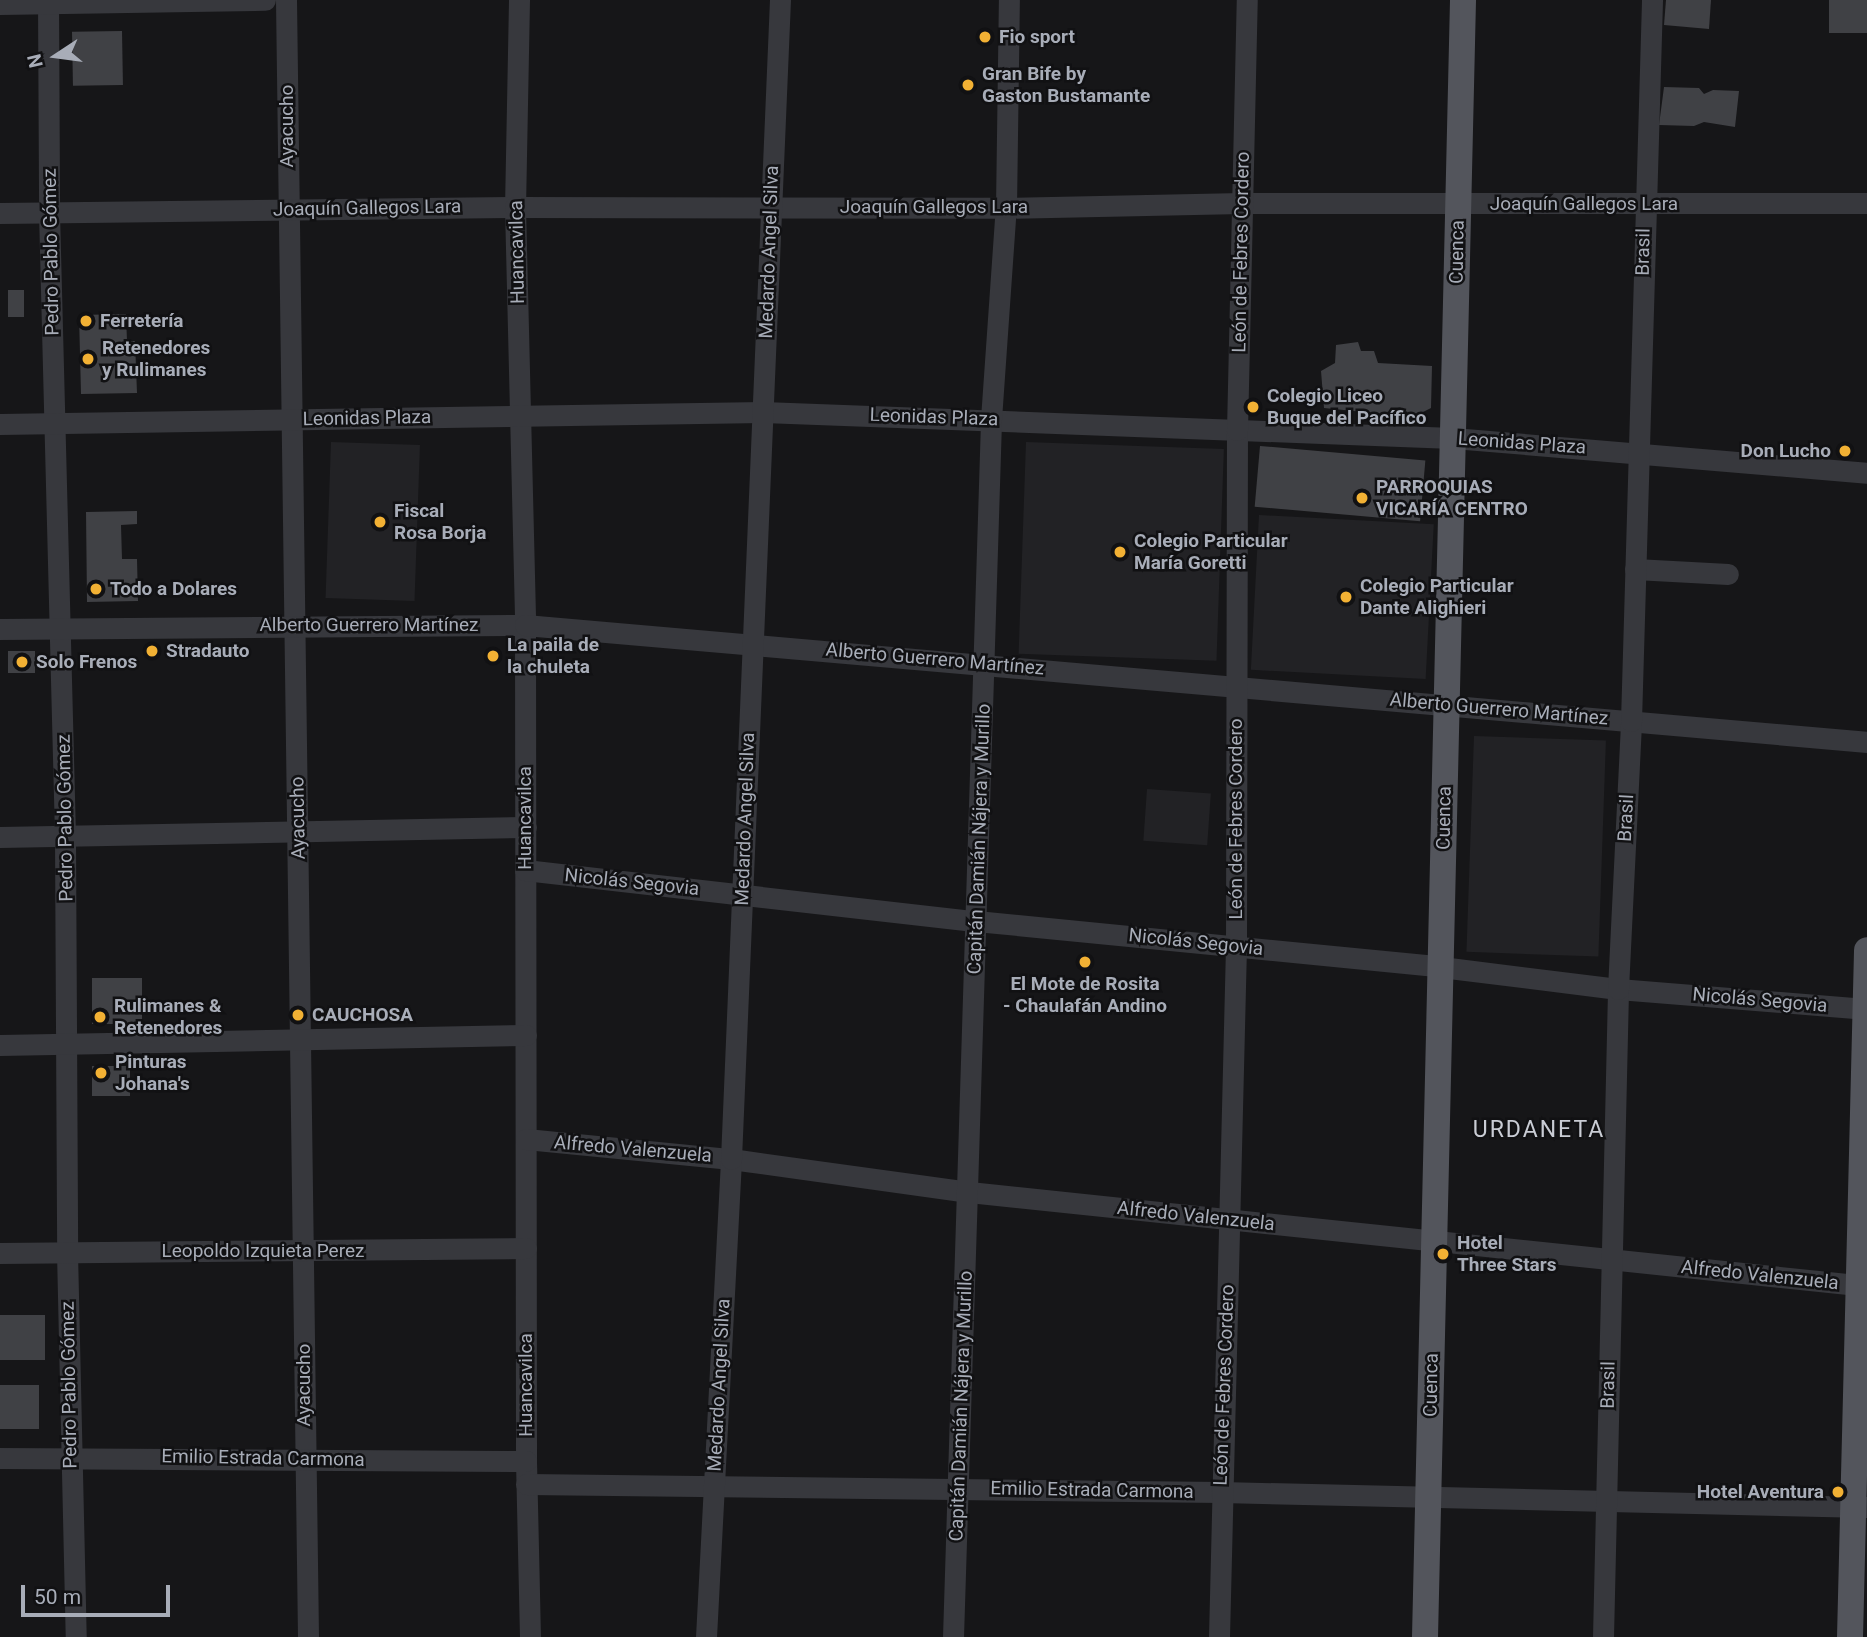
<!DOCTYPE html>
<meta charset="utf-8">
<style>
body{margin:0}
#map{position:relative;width:1867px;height:1637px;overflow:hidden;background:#161618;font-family:Roboto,sans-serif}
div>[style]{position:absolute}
.built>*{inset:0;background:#222225;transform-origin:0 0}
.building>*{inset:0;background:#404145;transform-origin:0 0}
.minor>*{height:21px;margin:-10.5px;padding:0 10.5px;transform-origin:10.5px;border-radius:10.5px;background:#37383d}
.major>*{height:26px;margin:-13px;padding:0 13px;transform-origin:13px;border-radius:13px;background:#53555c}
.dots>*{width:19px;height:19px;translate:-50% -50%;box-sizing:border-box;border:4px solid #111113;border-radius:50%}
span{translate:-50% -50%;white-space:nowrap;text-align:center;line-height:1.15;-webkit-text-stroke:5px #111113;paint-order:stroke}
.poi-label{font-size:19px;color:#a8adb8;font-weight:700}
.left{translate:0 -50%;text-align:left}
.right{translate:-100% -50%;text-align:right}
.street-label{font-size:19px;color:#a8adb8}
.quarter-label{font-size:23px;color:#c9ccd4;letter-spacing:2px}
.north{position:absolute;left:21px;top:21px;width:70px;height:70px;-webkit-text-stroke:5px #111113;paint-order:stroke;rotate:257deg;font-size:19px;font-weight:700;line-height:28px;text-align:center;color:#a8adb8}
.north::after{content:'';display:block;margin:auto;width:24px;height:32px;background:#a8adb8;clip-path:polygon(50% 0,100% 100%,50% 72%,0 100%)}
.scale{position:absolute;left:21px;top:1585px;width:149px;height:32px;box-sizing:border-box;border:4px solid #a8adb8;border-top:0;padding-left:9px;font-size:21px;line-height:24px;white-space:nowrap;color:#a8adb8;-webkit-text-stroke:5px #111113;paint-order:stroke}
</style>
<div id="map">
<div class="built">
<i style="left:331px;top:442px;width:89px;height:156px;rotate:2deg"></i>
<i style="left:1026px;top:442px;width:198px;height:212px;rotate:2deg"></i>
<i style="left:1259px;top:515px;width:175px;height:155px;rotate:3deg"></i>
<i style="left:1474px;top:736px;width:132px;height:216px;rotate:2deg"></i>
<i style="left:1147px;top:789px;width:64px;height:52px;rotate:4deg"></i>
</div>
<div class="building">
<i style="clip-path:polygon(1666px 0,1711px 0,1709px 29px,1664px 25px)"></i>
<i style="left:1829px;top:0;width:38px;height:33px"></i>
<i style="left:122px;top:31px;width:54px;height:50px;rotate:89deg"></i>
<i style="clip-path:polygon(1664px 87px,1699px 88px,1704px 94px,1713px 90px,1739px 91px,1735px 127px,1704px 122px,1694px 126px,1659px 125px)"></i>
<i style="left:8px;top:290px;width:16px;height:27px"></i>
<i style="clip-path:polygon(126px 314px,127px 341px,135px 341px,137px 393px,81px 394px,79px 315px)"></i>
<i style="clip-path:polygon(1358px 342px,1361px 351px,1374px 351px,1378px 363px,1432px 366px,1431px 408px,1413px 417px,1324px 408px,1321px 371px,1335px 363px,1336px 345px)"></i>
<i style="left:1260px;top:446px;width:166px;height:61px;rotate:5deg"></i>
<i style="clip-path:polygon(137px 511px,137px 524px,121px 525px,122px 559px,137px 559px,138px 601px,87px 602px,86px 512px)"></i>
<i style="left:8px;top:651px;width:27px;height:22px"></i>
<i style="left:142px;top:978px;width:46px;height:50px;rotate:90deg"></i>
<i style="left:92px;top:1066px;width:38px;height:30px"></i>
<i style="left:0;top:1315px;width:45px;height:45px"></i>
<i style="left:0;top:1385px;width:39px;height:44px"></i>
</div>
<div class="minor">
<i style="left:48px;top:0;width:212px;rotate:89.7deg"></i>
<i style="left:49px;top:212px;width:625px;rotate:88.53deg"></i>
<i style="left:65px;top:837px;width:415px;rotate:89.7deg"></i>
<i style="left:67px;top:1252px;width:385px;rotate:88.7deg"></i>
<i style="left:286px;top:0;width:1637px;rotate:89.23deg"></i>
<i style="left:519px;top:0;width:207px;rotate:91.1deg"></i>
<i style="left:515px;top:207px;width:418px;rotate:88.6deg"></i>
<i style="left:525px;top:625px;width:836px;rotate:89.93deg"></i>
<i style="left:526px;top:1461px;width:176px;rotate:88.7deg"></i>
<i style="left:0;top:4px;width:265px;rotate:-0.9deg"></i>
<i style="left:0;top:213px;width:515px;rotate:-0.67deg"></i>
<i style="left:515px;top:207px;width:484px;rotate:0.1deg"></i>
<i style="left:999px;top:208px;width:243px;rotate:-1.2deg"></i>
<i style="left:1242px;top:203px;width:625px"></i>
<i style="left:0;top:424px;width:763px;rotate:-0.9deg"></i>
<i style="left:763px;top:412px;width:690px;rotate:2.16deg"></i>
<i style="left:1453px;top:438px;width:415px;rotate:4.8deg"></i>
<i style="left:1635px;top:569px;width:93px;rotate:3.1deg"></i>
<i style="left:0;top:629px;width:525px;rotate:-0.44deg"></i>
<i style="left:525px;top:625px;width:1347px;rotate:4.98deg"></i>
<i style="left:0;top:837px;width:526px;rotate:-1.09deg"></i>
<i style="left:525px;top:870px;width:454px;rotate:6.5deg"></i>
<i style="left:976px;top:921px;width:467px;rotate:5.6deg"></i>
<i style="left:1441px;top:967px;width:178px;rotate:7.1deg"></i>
<i style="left:1618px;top:989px;width:250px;rotate:4.6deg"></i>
<i style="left:0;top:1045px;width:526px;rotate:-1.09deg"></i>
<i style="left:526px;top:1139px;width:206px;rotate:5.6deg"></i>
<i style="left:731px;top:1159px;width:240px;rotate:7.9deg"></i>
<i style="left:969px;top:1192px;width:903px;rotate:5.98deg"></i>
<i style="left:0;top:1253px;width:526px;rotate:-0.54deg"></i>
<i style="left:0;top:1458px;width:526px;rotate:0.33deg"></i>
<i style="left:526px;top:1484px;width:695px;rotate:0.66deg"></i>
<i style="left:1221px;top:1492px;width:646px;rotate:1.33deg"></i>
<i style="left:706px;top:1637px;width:479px;rotate:-87deg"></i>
<i style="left:731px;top:1159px;width:1160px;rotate:-87.58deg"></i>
<i style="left:953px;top:1637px;width:1219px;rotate:-88.21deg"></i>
<i style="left:991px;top:419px;width:213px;rotate:-86deg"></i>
<i style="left:1006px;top:207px;width:207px;rotate:-89.2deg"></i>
<i style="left:1219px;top:1637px;width:691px;rotate:-88.59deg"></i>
<i style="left:1236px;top:946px;width:516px;rotate:-89.89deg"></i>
<i style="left:1237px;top:430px;width:430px;rotate:-88.7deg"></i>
<i style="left:1603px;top:1637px;width:648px;rotate:-88.67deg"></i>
<i style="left:1618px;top:989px;width:268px;rotate:-87.2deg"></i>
<i style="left:1631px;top:721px;width:721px;rotate:-88.33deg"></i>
</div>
<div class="major">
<i style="left:1425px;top:1637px;width:1637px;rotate:-88.67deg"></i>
<i style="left:1850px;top:1637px;width:687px;rotate:-88.58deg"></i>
</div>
<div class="dots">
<i style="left:985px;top:37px;background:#f2b134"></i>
<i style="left:968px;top:85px;background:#f2b134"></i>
<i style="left:86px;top:321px;background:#f2b134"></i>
<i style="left:88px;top:359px;background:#f2b134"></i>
<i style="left:1253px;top:407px;background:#f2b134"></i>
<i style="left:1845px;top:451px;background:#f2b134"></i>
<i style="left:1362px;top:498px;background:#f2b134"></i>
<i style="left:380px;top:522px;background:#f2b134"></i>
<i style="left:1120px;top:552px;background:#f2b134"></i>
<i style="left:96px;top:589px;background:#f2b134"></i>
<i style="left:1346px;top:597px;background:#f2b134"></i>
<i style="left:152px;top:651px;background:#f2b134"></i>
<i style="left:493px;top:656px;background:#f2b134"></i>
<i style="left:22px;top:662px;background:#f2b134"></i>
<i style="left:1085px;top:962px;background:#f2b134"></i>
<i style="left:298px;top:1015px;background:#f2b134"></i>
<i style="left:100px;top:1017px;background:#f2b134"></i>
<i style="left:101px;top:1073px;background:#f2b134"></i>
<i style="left:1443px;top:1254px;background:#f2b134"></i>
<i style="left:1838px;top:1492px;background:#f2b134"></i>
</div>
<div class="poi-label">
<span class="left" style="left:999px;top:37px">Fio sport</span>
<span class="left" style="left:982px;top:85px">Gran Bife by<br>Gaston Bustamante</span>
<span class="left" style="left:100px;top:321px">Ferretería</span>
<span class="left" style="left:102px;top:359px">Retenedores<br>y Rulimanes</span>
<span class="left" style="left:1267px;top:407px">Colegio Liceo<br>Buque del Pacífico</span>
<span class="right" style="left:1831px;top:451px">Don Lucho</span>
<span class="left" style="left:1376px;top:498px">PARROQUIAS<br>VICARÍA CENTRO</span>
<span class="left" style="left:394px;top:522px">Fiscal<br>Rosa Borja</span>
<span class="left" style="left:1134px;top:552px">Colegio Particular<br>María Goretti</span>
<span class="left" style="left:1360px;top:597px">Colegio Particular<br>Dante Alighieri</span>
<span class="left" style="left:110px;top:589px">Todo a Dolares</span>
<span class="left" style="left:507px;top:656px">La paila de<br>la chuleta</span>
<span class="left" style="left:166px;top:651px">Stradauto</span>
<span class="left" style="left:36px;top:662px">Solo Frenos</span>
<span style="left:1085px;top:995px">El Mote de Rosita<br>- Chaulafán Andino</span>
<span class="left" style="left:114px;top:1017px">Rulimanes &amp;<br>Retenedores</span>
<span class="left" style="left:312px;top:1015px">CAUCHOSA</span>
<span class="left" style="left:115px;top:1073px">Pinturas<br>Johana's</span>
<span class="left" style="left:1457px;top:1254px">Hotel<br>Three Stars</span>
<span class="right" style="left:1824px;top:1492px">Hotel Aventura</span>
</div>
<div class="street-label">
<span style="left:287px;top:126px;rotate:-90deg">Ayacucho</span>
<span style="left:1584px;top:204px">Joaquín Gallegos Lara</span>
<span style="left:934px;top:207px">Joaquín Gallegos Lara</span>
<span style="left:367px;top:208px;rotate:-1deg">Joaquín Gallegos Lara</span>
<span style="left:51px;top:252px;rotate:-91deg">Pedro Pablo Gómez</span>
<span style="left:517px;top:252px;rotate:-91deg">Huancavilca</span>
<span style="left:769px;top:252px;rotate:-88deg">Medardo Angel Silva</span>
<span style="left:1241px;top:252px;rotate:-89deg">León de Febres Cordero</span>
<span style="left:1457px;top:252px;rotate:-89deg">Cuenca</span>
<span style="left:1643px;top:252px;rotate:-89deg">Brasil</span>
<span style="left:934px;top:417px;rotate:2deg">Leonidas Plaza</span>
<span style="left:367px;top:418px;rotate:-1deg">Leonidas Plaza</span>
<span style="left:1522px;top:443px;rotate:4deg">Leonidas Plaza</span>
<span style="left:369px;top:625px">Alberto Guerrero Martínez</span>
<span style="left:935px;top:659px;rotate:5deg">Alberto Guerrero Martínez</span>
<span style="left:1499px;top:709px;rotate:5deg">Alberto Guerrero Martínez</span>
<span style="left:65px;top:818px;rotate:-91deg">Pedro Pablo Gómez</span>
<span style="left:298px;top:818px;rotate:-91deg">Ayacucho</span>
<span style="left:525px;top:818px;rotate:-90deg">Huancavilca</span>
<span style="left:1444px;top:818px;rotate:-89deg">Cuenca</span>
<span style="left:1626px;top:818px;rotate:-87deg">Brasil</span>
<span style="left:745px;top:819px;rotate:-88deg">Medardo Angel Silva</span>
<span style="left:1236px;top:819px;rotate:-90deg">León de Febres Cordero</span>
<span style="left:979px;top:839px;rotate:-88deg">Capitán Damián Nájera y Murillo</span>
<span style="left:632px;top:882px;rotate:6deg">Nicolás Segovia</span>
<span style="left:1196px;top:942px;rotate:6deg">Nicolás Segovia</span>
<span style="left:1760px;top:1000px;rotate:5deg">Nicolás Segovia</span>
<span style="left:633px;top:1149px;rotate:5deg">Alfredo Valenzuela</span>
<span style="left:1196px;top:1216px;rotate:6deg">Alfredo Valenzuela</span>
<span style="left:263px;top:1251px">Leopoldo Izquieta Perez</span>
<span style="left:1760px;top:1275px;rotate:6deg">Alfredo Valenzuela</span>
<span style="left:69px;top:1385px;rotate:-91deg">Pedro Pablo Gómez</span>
<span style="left:304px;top:1385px;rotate:-90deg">Ayacucho</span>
<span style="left:526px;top:1385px;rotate:-90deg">Huancavilca</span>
<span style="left:719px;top:1385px;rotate:-87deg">Medardo Angel Silva</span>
<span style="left:1224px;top:1385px;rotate:-88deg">León de Febres Cordero</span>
<span style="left:1431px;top:1385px;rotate:-89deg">Cuenca</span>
<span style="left:1608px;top:1385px;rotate:-89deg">Brasil</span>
<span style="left:961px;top:1406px;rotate:-88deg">Capitán Damián Nájera y Murillo</span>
<span style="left:263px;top:1458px;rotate:1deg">Emilio Estrada Carmona</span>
<span style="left:1092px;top:1490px;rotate:1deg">Emilio Estrada Carmona</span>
</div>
<div class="quarter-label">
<span style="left:1539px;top:1130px">URDANETA</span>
</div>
<div class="north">N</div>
<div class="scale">50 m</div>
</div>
